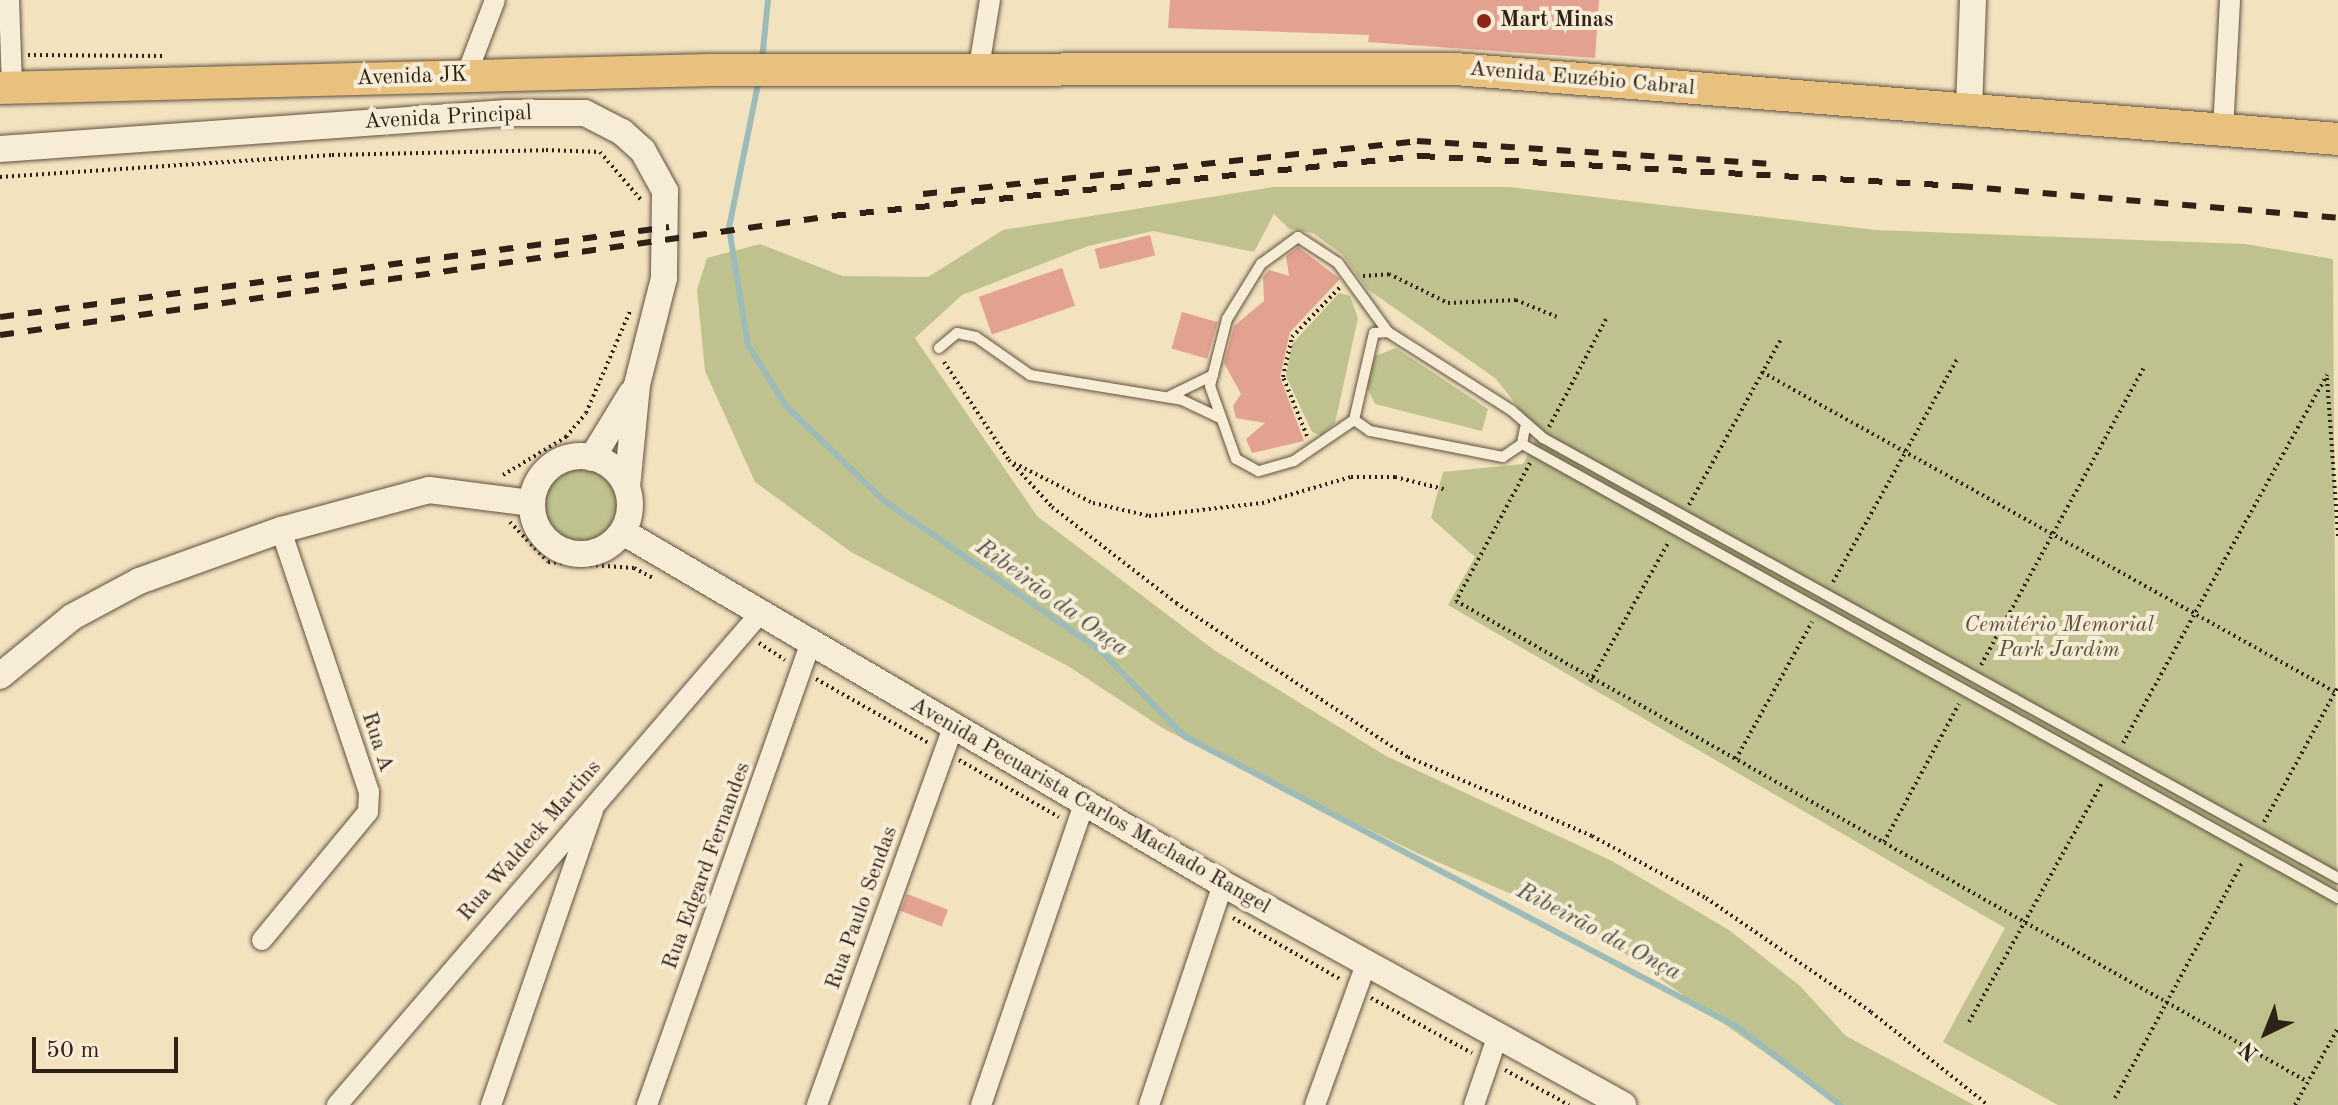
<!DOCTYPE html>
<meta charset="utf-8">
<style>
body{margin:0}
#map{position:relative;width:2338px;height:1105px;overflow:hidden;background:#f2e2be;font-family:"Old Standard TT",serif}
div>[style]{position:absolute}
.green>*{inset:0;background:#bfc28e}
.round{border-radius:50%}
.stream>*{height:6px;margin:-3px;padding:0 3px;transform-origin:3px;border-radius:3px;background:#9dbcb9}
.building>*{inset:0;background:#e3a190;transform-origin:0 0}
.path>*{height:4px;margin-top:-2px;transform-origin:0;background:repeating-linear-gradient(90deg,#302117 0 2px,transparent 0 6px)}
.roads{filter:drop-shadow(0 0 2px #605141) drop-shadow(0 0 2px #605141)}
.service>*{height:10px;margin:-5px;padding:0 5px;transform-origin:5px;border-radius:5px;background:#f7ecd5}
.minor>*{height:20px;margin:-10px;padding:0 10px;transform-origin:10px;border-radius:10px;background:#f7ecd5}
.tertiary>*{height:26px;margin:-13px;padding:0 13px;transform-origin:13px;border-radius:13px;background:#f7ecd5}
.tertiary>.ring{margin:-13px;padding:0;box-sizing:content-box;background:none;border:26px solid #f7ecd5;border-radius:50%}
.primary>*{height:32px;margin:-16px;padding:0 16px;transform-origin:16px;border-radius:16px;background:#e9c17f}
.rail>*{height:6px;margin-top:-3px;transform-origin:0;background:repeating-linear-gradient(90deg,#302117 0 14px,transparent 0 28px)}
.dots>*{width:22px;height:22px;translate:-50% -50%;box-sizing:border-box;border:4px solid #f7ecd5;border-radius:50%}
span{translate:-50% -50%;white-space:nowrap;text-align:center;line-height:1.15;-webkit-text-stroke:8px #f7ecd5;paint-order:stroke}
.poi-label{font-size:22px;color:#302117;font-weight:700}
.left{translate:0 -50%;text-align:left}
.street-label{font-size:22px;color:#302117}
.park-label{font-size:22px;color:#5b513b;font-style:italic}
.water-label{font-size:24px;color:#515048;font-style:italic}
.north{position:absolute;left:2226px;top:993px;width:80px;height:80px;-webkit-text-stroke:6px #f7ecd5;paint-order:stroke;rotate:223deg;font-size:22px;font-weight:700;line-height:32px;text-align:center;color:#302117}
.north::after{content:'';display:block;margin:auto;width:28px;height:36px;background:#302117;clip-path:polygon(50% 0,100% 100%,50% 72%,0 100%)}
.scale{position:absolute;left:32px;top:1037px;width:146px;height:36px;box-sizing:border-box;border:4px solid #302117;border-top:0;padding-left:10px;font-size:24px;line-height:28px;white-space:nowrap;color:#302117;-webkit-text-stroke:6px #f7ecd5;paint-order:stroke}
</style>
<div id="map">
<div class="green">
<i style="clip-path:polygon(1273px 187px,1510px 187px,1875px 230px,2245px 244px,2333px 259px,2338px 1105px,2058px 1105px,1943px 1042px,2005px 928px,1448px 605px,1475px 557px,1431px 518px,1443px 472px,1523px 464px,1539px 433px,1495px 378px,1367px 289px,1343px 255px,1313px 233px,1289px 229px,1274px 214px,1254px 252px,1153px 231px,1088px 246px,962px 295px,915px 338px,1037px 516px,1214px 650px,1386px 756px,1612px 861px,1729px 930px,1800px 986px,1846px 1036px,1974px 1105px,1839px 1105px,1587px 927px,1417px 853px,1164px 729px,1068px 666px,851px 552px,755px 482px,705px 371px,697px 290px,707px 258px,760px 244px,842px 276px,928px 277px,1003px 230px)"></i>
<i style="clip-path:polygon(1339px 293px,1350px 296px,1358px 318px,1335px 423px,1321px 435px,1312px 432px,1286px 376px,1292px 344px)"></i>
<i style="clip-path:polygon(1396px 348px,1488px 409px,1482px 431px,1375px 404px,1366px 385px,1375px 356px)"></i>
<i class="round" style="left:542px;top:466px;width:80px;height:80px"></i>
</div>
<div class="stream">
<i style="left:762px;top:60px;width:60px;rotate:-84.3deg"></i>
<i style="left:759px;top:79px;width:152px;rotate:101.4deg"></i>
<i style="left:729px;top:228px;width:119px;rotate:80.8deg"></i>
<i style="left:748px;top:345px;width:72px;rotate:58.1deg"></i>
<i style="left:786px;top:406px;width:135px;rotate:44.1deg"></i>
<i style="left:883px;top:500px;width:265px;rotate:34.7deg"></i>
<i style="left:1101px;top:651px;width:119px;rotate:45.7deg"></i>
<i style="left:1184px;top:736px;width:625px;rotate:27.75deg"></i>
<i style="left:1737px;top:1027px;width:129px;rotate:37.1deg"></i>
</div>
<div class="building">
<i style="clip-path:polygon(1170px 0,1599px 0,1595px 58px,1368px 42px,1369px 35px,1168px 28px)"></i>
<i style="left:1150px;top:235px;width:21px;height:57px;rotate:76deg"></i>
<i style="clip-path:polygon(1298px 247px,1340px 279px,1290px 332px,1280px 377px,1304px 441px,1252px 453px,1246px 439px,1265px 423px,1236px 418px,1233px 406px,1241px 394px,1224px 363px,1234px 326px,1264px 301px,1263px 277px,1269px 270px,1289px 276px,1286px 256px)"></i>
<i style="left:1062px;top:268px;width:40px;height:88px;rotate:71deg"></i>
<i style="left:1182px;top:312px;width:37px;height:38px;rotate:16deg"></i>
<i style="left:907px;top:894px;width:44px;height:18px;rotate:21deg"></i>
</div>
<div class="path">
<i style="left:28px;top:55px;width:135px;rotate:0.4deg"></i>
<i style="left:0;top:177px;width:333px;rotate:-3.8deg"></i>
<i style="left:332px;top:155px;width:214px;rotate:-1.3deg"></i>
<i style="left:546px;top:150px;width:54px;rotate:2.1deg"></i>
<i style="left:600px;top:152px;width:63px;rotate:49.5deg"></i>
<i style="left:1363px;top:276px;width:26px;rotate:-4deg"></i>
<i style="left:1389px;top:274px;width:66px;rotate:26.2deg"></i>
<i style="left:1448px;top:303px;width:68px;rotate:-2.5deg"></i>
<i style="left:1516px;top:300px;width:44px;rotate:22.5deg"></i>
<i style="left:944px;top:362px;width:118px;rotate:56.4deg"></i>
<i style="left:1009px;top:460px;width:64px;rotate:47.5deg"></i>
<i style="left:1052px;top:507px;width:157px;rotate:37.7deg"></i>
<i style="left:1176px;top:603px;width:278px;rotate:33.6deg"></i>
<i style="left:1408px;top:757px;width:200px;rotate:23.2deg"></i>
<i style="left:1592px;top:836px;width:130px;rotate:28.5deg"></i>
<i style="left:1706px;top:898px;width:201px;rotate:34.6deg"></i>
<i style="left:1871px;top:1012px;width:149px;rotate:38.5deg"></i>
<i style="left:1762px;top:372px;width:656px;rotate:29.18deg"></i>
<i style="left:2327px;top:378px;width:159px;rotate:86deg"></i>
<i style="left:1549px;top:427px;width:122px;rotate:-62.2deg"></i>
<i style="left:1307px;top:436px;width:64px;rotate:-112.1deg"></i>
<i style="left:1283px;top:377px;width:41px;rotate:-77.3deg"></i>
<i style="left:1292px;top:337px;width:71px;rotate:-46.1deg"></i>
<i style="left:1014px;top:463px;width:89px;rotate:26.9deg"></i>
<i style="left:1093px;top:503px;width:57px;rotate:13.1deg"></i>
<i style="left:1149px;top:516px;width:114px;rotate:-6.6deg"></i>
<i style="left:1262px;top:503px;width:93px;rotate:-16.3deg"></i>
<i style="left:1351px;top:477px;width:44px"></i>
<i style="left:1395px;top:477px;width:54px;rotate:14deg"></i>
<i style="left:1530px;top:463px;width:157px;rotate:118.2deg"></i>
<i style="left:1456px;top:601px;width:978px;rotate:29.45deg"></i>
<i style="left:503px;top:475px;width:74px;rotate:-31.1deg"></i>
<i style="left:566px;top:437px;width:31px;rotate:-50deg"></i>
<i style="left:586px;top:413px;width:113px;rotate:-66.6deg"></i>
<i style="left:1689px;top:505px;width:190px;rotate:-61deg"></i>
<i style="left:510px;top:522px;width:55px;rotate:46.5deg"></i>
<i style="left:548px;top:562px;width:86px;rotate:4deg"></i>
<i style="left:634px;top:568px;width:21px;rotate:28deg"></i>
<i style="left:1833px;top:582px;width:257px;rotate:-60.9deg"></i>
<i style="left:759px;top:643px;width:31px;rotate:33deg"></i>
<i style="left:1981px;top:665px;width:340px;rotate:-61.3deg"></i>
<i style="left:816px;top:679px;width:128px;rotate:29.6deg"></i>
<i style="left:1590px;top:682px;width:162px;rotate:-60.7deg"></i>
<i style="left:2123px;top:743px;width:421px;rotate:-61deg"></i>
<i style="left:1736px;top:759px;width:157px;rotate:-61deg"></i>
<i style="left:959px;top:760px;width:115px;rotate:29.7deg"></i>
<i style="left:2264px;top:822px;width:154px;rotate:-61.3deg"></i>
<i style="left:1884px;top:842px;width:157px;rotate:-61.5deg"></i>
<i style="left:1233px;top:918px;width:123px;rotate:29.7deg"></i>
<i style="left:1371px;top:998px;width:115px;rotate:28.6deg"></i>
<i style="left:1969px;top:1022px;width:274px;rotate:-60.9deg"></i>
<i style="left:1505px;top:1070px;width:73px;rotate:28.7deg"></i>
<i style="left:2115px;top:1098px;width:269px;rotate:-61.6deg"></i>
<i style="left:2295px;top:1105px;width:88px;rotate:-60.8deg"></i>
</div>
<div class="roads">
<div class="service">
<i style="left:939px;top:348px;width:23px;rotate:-40deg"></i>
<i style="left:957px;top:333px;width:19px;rotate:12deg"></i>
<i style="left:976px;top:337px;width:66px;rotate:35.1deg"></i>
<i style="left:1030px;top:375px;width:154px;rotate:9.3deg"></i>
<i style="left:1182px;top:400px;width:42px;rotate:25.3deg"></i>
<i style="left:1170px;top:396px;width:48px;rotate:-26deg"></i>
<i style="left:1354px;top:420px;width:73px;rotate:145.7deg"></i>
<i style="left:1294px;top:461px;width:37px;rotate:164deg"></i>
<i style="left:1258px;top:471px;width:25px;rotate:-151deg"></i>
<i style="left:1236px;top:459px;width:77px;rotate:-109.6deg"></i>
<i style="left:1210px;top:386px;width:69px;rotate:-75.8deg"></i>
<i style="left:1227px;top:319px;width:65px;rotate:-58.3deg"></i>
<i style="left:1261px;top:264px;width:46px;rotate:-36.1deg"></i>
<i style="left:1298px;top:237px;width:48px;rotate:33deg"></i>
<i style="left:1338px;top:263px;width:85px;rotate:54.1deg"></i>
<i style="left:1525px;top:428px;width:16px;rotate:101deg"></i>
<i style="left:1522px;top:444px;width:23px;rotate:146deg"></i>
<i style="left:1503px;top:457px;width:136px;rotate:-168.9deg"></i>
<i style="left:1370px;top:431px;width:19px;rotate:-145deg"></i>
<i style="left:1354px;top:420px;width:89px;rotate:-77.1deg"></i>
<i style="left:1374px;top:333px;width:14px;rotate:-4deg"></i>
<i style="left:1388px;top:332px;width:146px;rotate:32.4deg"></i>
<i style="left:1511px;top:410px;width:43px;rotate:41.2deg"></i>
<i style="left:1543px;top:438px;width:909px;rotate:28.96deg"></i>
<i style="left:1522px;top:444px;width:934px;rotate:29.09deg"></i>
</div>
<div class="minor">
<i style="left:9px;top:0;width:88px;rotate:88deg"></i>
<i style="left:979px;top:67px;width:68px;rotate:-80.7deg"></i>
<i style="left:466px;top:76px;width:81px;rotate:-69.1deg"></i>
<i style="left:2223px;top:130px;width:130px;rotate:-86.9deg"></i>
<i style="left:262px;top:940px;width:166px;rotate:-50.4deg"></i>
<i style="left:368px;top:812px;width:20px;rotate:-87deg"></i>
<i style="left:369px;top:792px;width:276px;rotate:-108.6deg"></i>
<i style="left:337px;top:1105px;width:652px;rotate:-49.29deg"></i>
<i style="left:491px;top:1105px;width:312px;rotate:-70.9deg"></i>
<i style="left:647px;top:1105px;width:490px;rotate:-70.5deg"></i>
<i style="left:817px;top:1105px;width:402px;rotate:-70.2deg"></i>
<i style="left:981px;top:1105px;width:321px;rotate:-71.1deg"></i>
<i style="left:1149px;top:1105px;width:233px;rotate:-71.5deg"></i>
<i style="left:1315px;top:1105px;width:150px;rotate:-70.1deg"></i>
<i style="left:1474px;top:1105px;width:74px;rotate:-71.1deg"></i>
</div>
<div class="tertiary">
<i style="left:1969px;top:109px;width:109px;rotate:-87.9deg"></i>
<i style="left:0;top:149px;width:507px;rotate:-4.07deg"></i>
<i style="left:506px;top:113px;width:79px"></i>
<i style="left:585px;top:113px;width:42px;rotate:27.2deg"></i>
<i style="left:622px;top:132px;width:28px;rotate:42deg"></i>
<i style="left:643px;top:151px;width:46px;rotate:61.2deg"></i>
<i style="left:665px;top:191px;width:87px;rotate:90.7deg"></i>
<i style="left:664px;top:278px;width:110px;rotate:104.2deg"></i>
<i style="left:637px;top:385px;width:102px;rotate:95.6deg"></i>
<i class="ring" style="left:532px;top:456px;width:72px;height:72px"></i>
<i style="left:592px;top:458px;width:75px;rotate:-58.6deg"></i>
<i style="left:623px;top:532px;width:696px;rotate:30.4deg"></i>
<i style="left:1223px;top:884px;width:457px;rotate:28.9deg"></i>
<i style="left:0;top:676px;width:93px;rotate:-39.3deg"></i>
<i style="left:72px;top:617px;width:76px;rotate:-28.2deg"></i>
<i style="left:139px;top:581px;width:151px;rotate:-19.8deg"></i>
<i style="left:281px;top:530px;width:153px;rotate:-15.1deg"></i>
<i style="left:429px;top:490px;width:104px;rotate:7.2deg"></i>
</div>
<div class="primary">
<i style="left:0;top:88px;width:710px;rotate:-1.45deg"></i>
<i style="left:710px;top:70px;width:745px;rotate:-0.08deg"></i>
<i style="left:1455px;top:69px;width:886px;rotate:4.53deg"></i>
</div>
</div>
<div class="rail">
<i style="left:923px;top:194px;width:497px;rotate:-6.1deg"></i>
<i style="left:1417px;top:141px;width:360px;rotate:3.7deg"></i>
<i style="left:0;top:317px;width:675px;rotate:-7.66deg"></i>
<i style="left:0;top:335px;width:840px;rotate:-8.14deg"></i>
<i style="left:832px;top:216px;width:592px;rotate:-5.82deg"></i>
<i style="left:1421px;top:156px;width:539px;rotate:3.19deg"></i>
<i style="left:1959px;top:186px;width:380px;rotate:4.8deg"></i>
</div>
<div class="dots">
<i style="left:1484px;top:21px;background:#8f2418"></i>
</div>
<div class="poi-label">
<span class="left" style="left:1500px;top:21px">Mart Minas</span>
</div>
<div class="street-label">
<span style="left:412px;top:77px;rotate:-2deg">Avenida JK</span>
<span style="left:1582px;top:79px;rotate:5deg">Avenida Euzébio Cabral</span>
<span style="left:448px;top:118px;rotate:-3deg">Avenida Principal</span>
<span style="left:377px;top:742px;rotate:72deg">Rua A</span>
<span style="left:1090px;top:806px;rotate:30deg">Avenida Pecuarista Carlos Machado Rangel</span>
<span style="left:530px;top:841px;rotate:-49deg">Rua Waldeck Martins</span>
<span style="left:707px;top:866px;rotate:-70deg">Rua Edgard Fernandes</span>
<span style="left:862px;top:908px;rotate:-70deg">Rua Paulo Sendas</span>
</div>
<div class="park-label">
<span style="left:2059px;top:638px">Cemitério Memorial<br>Park Jardim</span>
</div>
<div class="water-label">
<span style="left:1051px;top:599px;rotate:36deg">Ribeirão da Onça</span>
<span style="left:1598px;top:933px;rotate:28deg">Ribeirão da Onça</span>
</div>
<div class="north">N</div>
<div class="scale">50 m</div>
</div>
